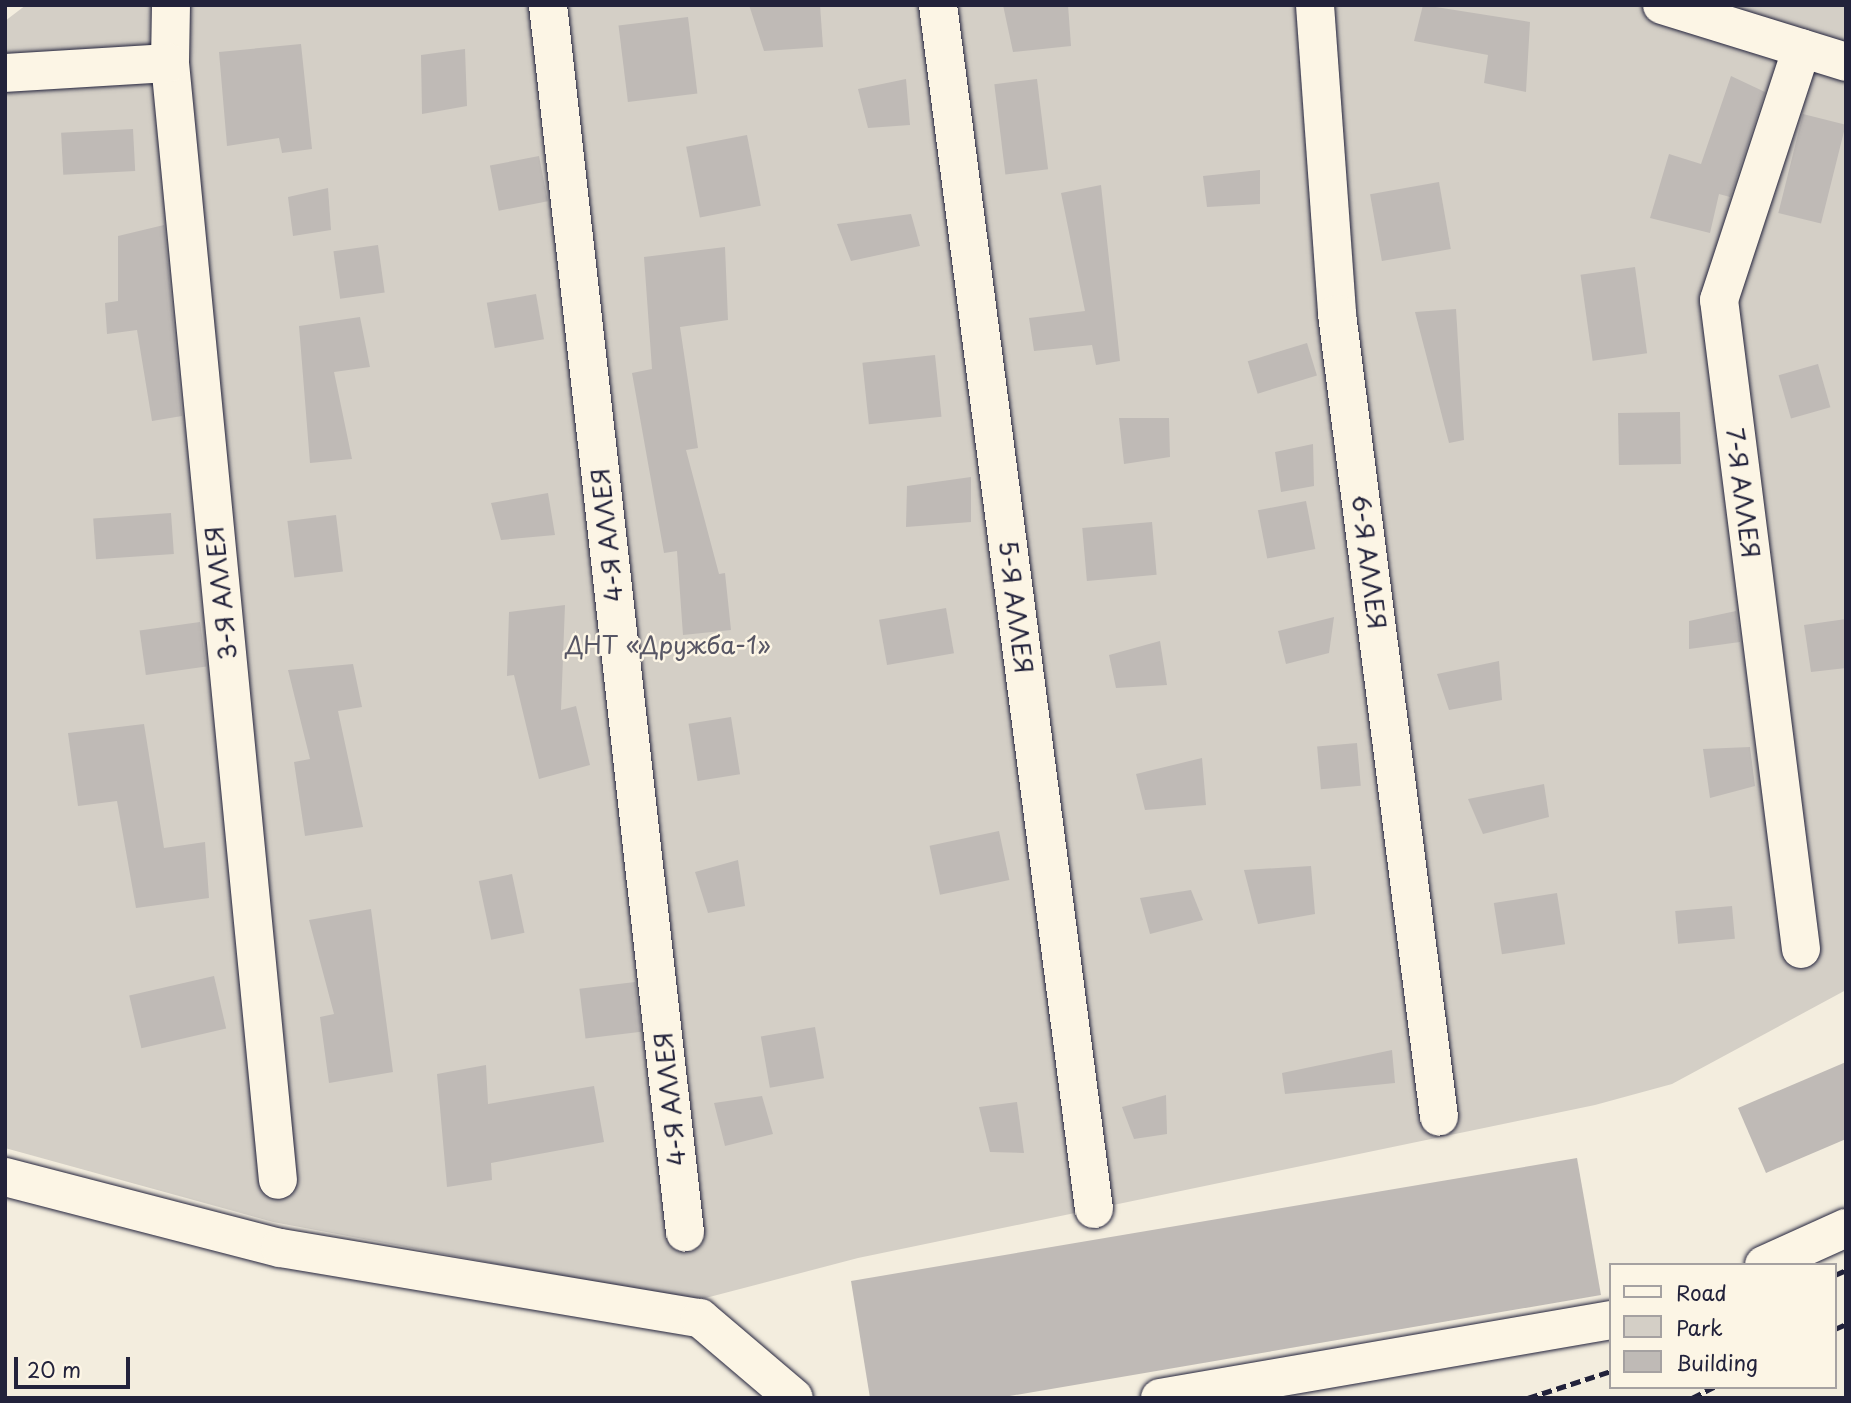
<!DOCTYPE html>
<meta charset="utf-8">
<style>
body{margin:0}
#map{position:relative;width:1851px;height:1403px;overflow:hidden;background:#f3edde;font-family:"Playpen Sans",sans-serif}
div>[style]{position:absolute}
.green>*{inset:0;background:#d4cfc6}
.building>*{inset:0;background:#bfbab6;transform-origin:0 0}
.roads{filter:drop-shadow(0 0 2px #22223b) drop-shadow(0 0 2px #22223b)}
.minor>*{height:38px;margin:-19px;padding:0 19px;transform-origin:19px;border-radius:19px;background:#fcf5e5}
.rail>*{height:5px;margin-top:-2.5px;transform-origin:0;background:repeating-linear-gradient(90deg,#22223b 0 10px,transparent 0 15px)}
span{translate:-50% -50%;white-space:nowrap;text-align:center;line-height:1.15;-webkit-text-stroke:5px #fcf5e5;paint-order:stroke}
.street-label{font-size:24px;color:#22223b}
.park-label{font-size:24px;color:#575665}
.frame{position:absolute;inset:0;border:7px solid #22223b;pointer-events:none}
.legend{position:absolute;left:1609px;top:1263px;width:228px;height:126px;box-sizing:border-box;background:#fcf5e5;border:2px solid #a5a1a1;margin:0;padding:9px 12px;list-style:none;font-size:21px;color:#22223b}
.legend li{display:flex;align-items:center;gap:14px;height:35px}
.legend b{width:35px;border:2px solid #a5a1a1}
.scale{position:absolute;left:14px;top:1357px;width:116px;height:32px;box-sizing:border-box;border:4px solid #22223b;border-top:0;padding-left:9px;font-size:21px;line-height:24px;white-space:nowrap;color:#22223b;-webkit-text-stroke:5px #fcf5e5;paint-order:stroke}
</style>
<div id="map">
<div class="green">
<i style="clip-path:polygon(26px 5px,1846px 5px,1846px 990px,1672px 1084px,1595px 1105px,858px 1258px,694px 1301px,273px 1222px,5px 1148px,5px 21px)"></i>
</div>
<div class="building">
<i style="clip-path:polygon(749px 5px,820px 5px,823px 47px,764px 51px)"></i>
<i style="clip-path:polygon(1003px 5px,1068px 5px,1071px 46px,1013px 52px)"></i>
<i style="clip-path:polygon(1423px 5px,1530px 22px,1526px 92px,1484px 83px,1488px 55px,1414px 41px)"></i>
<i style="left:688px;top:17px;width:77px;height:70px;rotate:83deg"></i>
<i style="clip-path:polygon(301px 44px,312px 149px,282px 153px,279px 138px,227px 146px,219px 52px)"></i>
<i style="clip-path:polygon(465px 49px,467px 106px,422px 114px,421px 55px)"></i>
<i style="clip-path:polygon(1731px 76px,1765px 92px,1730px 197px,1719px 194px,1710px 233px,1650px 218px,1669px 154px,1701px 164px)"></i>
<i style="clip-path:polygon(906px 79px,910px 125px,868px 128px,858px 89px)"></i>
<i style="left:1037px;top:79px;width:91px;height:43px;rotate:83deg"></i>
<i style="left:1803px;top:114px;width:44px;height:102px;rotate:14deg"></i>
<i style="left:133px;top:129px;width:42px;height:72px;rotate:87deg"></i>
<i style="left:747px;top:135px;width:72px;height:62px;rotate:79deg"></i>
<i style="left:539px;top:156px;width:46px;height:50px;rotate:79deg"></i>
<i style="clip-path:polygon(1260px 170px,1260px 204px,1207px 207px,1203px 176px)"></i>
<i style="left:1439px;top:182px;width:68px;height:70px;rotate:80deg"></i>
<i style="clip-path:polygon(1101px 185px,1120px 361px,1096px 365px,1092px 345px,1034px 351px,1029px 318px,1085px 311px,1061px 193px)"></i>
<i style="clip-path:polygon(328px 188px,331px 230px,293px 236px,288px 197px)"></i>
<i style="clip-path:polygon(911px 214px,920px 246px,851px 261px,837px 224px)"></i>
<i style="clip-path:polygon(164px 225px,182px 416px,152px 421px,137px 330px,107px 334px,105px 303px,118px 301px,118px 236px)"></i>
<i style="left:378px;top:245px;width:48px;height:45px;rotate:82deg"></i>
<i style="clip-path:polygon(725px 247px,728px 320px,680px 327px,698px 448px,686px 450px,719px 574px,725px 573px,731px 630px,683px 635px,677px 551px,664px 553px,632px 373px,652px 369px,644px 257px)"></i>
<i style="left:1635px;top:267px;width:87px;height:55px;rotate:82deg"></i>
<i style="left:536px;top:294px;width:46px;height:50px;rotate:80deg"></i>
<i style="clip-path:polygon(1456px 309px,1464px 440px,1449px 443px,1415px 312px)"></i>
<i style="clip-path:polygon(360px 317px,370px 367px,334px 372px,352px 459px,310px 463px,299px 326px)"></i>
<i style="left:1307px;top:343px;width:34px;height:62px;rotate:73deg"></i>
<i style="left:935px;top:355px;width:62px;height:73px;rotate:84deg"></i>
<i style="left:1818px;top:364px;width:45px;height:41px;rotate:74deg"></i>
<i style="left:1680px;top:412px;width:52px;height:62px;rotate:89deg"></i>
<i style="clip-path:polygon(1119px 418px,1169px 418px,1170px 457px,1124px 464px)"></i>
<i style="clip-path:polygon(1313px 444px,1314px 486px,1281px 492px,1275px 452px)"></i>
<i style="clip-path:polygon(971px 477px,971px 522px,906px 527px,907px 486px)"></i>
<i style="clip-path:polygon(548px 493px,555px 535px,501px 540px,491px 503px)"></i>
<i style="left:1306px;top:501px;width:49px;height:49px;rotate:79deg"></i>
<i style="left:171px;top:513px;width:41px;height:78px;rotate:86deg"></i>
<i style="left:336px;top:515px;width:57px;height:49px;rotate:83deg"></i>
<i style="left:1152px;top:522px;width:53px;height:70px;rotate:85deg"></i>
<i style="clip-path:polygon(565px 605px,561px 710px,576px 706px,590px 765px,539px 779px,514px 675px,507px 676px,509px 612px)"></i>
<i style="left:946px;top:608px;width:46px;height:68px;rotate:80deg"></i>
<i style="clip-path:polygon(1736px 611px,1740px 642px,1689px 649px,1689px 621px)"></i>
<i style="clip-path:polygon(1334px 617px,1329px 653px,1286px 664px,1278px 631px)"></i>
<i style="clip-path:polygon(1846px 619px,1846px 668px,1811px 672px,1804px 625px)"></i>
<i style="left:200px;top:622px;width:45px;height:61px;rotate:82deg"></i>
<i style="clip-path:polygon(1160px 641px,1167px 685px,1116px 688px,1109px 655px)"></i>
<i style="clip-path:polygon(1499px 661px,1502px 700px,1449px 710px,1437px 674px)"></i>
<i style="clip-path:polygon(353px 664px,362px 707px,338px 711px,363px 827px,305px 836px,294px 762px,310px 759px,288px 670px)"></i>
<i style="left:731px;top:717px;width:58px;height:43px;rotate:81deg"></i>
<i style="clip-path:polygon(144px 724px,164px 848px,205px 842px,209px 898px,136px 908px,117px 801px,78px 806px,68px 733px)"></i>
<i style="left:1357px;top:743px;width:43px;height:40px;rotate:85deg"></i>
<i style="clip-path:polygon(1750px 747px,1755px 786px,1710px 798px,1703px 749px)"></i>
<i style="clip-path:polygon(1202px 758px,1206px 805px,1145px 810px,1136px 774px)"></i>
<i style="clip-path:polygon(1544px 784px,1549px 817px,1483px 834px,1468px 799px)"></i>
<i style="left:999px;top:831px;width:50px;height:71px;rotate:78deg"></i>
<i style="clip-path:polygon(738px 860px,745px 906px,708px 913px,695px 872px)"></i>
<i style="clip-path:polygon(1311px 866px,1315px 914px,1258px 924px,1244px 870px)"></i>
<i style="left:512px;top:874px;width:60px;height:34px;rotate:78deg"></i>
<i style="clip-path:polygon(1191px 890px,1203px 920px,1150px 934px,1140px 898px)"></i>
<i style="left:1557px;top:893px;width:52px;height:64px;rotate:81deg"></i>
<i style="left:1732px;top:906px;width:33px;height:57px;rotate:85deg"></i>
<i style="clip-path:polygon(371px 909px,393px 1072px,329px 1083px,320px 1017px,334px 1014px,309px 920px)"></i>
<i style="left:214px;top:976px;width:54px;height:87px;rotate:77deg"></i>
<i style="left:635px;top:982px;width:50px;height:56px;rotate:83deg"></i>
<i style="left:815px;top:1027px;width:52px;height:55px;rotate:80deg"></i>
<i style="clip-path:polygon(1392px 1050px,1395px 1083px,1285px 1094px,1282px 1073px)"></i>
<i style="clip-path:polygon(1846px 1062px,1846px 1139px,1766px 1173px,1738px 1108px)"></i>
<i style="clip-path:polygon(486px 1065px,488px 1104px,594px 1086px,604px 1142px,491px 1163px,492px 1180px,447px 1187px,437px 1074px)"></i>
<i style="clip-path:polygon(1166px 1095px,1167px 1134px,1134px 1139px,1122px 1107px)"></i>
<i style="clip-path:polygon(762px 1096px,773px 1134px,725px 1146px,714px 1103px)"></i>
<i style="clip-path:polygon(1017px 1102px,1024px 1153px,990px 1152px,979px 1107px)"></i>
<i style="clip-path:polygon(1577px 1158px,1601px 1295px,998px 1398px,870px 1398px,851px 1281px)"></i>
</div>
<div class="roads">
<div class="minor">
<i style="left:171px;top:5px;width:58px;rotate:91deg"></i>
<i style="left:170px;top:63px;width:1122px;rotate:84.48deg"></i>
<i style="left:548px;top:5px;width:1235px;rotate:83.63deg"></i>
<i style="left:938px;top:5px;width:1214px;rotate:82.62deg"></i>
<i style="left:1315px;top:5px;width:310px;rotate:85.9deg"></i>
<i style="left:1337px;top:314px;width:809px;rotate:82.76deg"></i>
<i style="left:1662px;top:5px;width:193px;rotate:17.2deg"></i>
<i style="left:5px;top:73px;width:165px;rotate:-3.5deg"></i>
<i style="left:1801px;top:949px;width:654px;rotate:-97.2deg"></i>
<i style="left:1719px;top:300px;width:265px;rotate:-71.8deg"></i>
<i style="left:5px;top:1177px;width:284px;rotate:14.5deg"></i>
<i style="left:280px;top:1248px;width:426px;rotate:9.5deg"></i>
<i style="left:700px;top:1318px;width:123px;rotate:40.4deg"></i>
<i style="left:1764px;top:1265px;width:90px;rotate:-24.3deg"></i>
<i style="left:1160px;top:1398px;width:458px;rotate:-9.8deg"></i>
</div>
</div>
<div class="rail">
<i style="left:1835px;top:1275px;width:12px;rotate:-24deg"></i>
<i style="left:1835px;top:1329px;width:12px;rotate:-24deg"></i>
<i style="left:1528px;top:1398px;width:87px;rotate:-18deg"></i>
<i style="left:1692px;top:1398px;width:25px;rotate:-27deg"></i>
</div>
<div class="street-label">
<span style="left:1743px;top:493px;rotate:83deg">7-Я АЛЛЕЯ</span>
<span style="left:607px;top:535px;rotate:-96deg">4-Я АЛЛЕЯ</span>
<span style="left:1369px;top:562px;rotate:83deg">6-Я АЛЛЕЯ</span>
<span style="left:221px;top:593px;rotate:-96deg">3-Я АЛЛЕЯ</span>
<span style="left:1016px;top:607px;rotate:83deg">5-Я АЛЛЕЯ</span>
<span style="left:670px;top:1099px;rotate:-96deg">4-Я АЛЛЕЯ</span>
</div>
<div class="park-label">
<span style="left:668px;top:645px">ДНТ «Дружба-1»</span>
</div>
<div class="frame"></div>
<ul class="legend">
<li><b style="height:9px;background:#fcf5e5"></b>Road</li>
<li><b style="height:19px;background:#d4cfc6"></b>Park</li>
<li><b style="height:19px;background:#bfbab6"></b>Building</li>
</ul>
<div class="scale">20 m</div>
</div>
